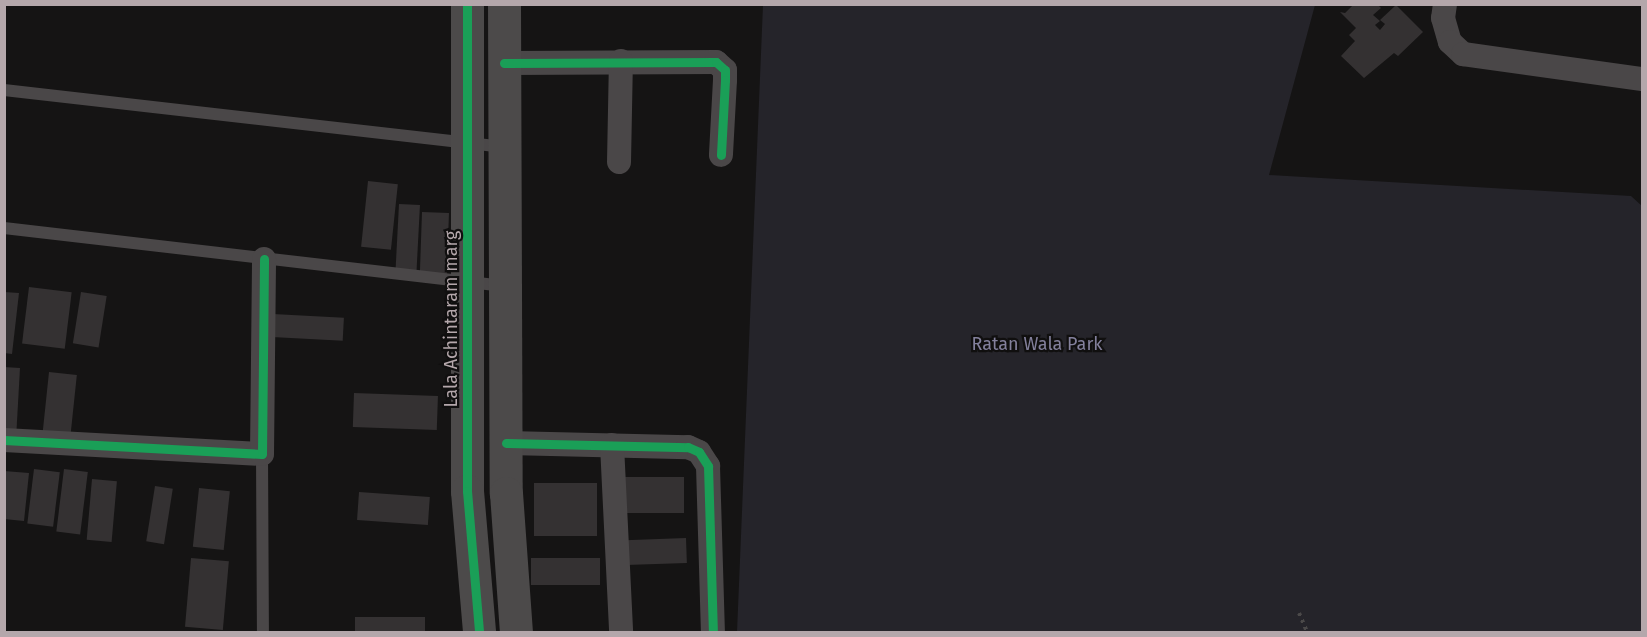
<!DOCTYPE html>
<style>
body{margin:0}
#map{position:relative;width:1647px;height:637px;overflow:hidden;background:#151414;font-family:"Fira Sans",sans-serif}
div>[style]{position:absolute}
.green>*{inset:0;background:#25242a}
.building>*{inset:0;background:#343132;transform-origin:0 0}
.path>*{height:4px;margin-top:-2px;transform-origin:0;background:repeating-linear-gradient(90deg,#4b4949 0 3px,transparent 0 7.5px)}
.lane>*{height:12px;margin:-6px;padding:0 6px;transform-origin:6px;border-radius:6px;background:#4a4748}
.street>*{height:24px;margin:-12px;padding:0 12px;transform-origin:12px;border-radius:12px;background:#4a4748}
.secondary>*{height:33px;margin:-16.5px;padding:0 16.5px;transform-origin:16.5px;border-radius:16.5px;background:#4c4a4a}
.cycleway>*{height:9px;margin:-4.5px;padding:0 4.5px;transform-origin:4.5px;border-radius:4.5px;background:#1a9f57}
span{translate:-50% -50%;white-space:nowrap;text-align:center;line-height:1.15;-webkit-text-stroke:4.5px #100f0f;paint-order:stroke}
.street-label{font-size:18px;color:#b4a7ab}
.park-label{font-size:18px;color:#83809c}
.frame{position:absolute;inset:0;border:6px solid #b4a7ab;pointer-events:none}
</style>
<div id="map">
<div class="green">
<i style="clip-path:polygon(763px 5px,1315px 5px,1269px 175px,1631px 196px,1642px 206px,1642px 632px,737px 632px)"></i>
</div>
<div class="building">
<i style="clip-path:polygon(1354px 4px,1377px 4px,1381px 8px,1373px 15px,1380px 21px,1375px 25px,1380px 30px,1385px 24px,1380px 20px,1396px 5px,1423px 32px,1398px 56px,1394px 53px,1364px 78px,1341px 56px,1355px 41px,1349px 35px,1356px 28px,1340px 12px,1345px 13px)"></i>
<i style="left:368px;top:181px;width:30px;height:66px;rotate:6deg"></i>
<i style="left:399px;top:204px;width:21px;height:66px;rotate:3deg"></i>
<i style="left:422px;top:212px;width:27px;height:63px;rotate:2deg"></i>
<i style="left:29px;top:287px;width:43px;height:57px;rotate:7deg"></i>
<i style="clip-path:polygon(4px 292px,19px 293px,12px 354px,4px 353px)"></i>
<i style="left:81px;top:292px;width:26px;height:52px;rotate:9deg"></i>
<i style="left:273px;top:314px;width:71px;height:23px;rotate:3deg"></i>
<i style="clip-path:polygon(4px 367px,20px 368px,16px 439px,4px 439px)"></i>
<i style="left:49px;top:372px;width:28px;height:65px;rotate:6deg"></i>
<i style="left:354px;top:393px;width:84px;height:34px;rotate:2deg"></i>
<i style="left:34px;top:469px;width:26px;height:55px;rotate:7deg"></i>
<i style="left:64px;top:469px;width:24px;height:63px;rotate:7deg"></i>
<i style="clip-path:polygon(4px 471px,29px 473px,24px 521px,4px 519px)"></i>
<i style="left:619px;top:477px;width:65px;height:36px"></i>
<i style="left:92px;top:479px;width:25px;height:61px;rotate:5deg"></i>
<i style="left:534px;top:483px;width:63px;height:53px"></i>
<i style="left:155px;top:486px;width:18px;height:56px;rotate:9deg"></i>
<i style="left:199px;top:488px;width:31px;height:59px;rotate:6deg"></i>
<i style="left:359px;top:492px;width:71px;height:28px;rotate:4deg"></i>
<i style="left:686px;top:538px;width:25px;height:61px;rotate:88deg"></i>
<i style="left:191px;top:558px;width:38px;height:69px;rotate:5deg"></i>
<i style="left:600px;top:558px;width:27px;height:69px;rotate:90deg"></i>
<i style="left:355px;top:617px;width:70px;height:15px"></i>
</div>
<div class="path">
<i style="left:1299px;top:613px;width:21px;rotate:67deg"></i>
</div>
<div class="lane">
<i style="left:4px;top:90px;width:503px;rotate:6.5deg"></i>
<i style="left:4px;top:228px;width:503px;rotate:6.62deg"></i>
<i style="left:262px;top:454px;width:178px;rotate:89.7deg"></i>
</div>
<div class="street">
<i style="left:1445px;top:4px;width:14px;rotate:98deg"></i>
<i style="left:1443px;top:18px;width:25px;rotate:74deg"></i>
<i style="left:1450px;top:42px;width:18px;rotate:43deg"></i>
<i style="left:1463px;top:54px;width:181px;rotate:8deg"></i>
<i style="left:504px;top:63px;width:212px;rotate:-0.3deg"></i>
<i style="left:716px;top:62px;width:12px;rotate:42deg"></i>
<i style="left:725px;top:70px;width:10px;rotate:90deg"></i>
<i style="left:725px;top:80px;width:75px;rotate:93.1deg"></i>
<i style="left:619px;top:162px;width:101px;rotate:-88.9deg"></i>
<i style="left:4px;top:440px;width:258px;rotate:3.1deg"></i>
<i style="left:262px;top:454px;width:195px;rotate:-89.4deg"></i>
<i style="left:506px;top:443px;width:182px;rotate:1.3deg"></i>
<i style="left:688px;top:447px;width:12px;rotate:24deg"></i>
<i style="left:699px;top:452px;width:17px;rotate:57deg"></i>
<i style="left:708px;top:466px;width:166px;rotate:88.3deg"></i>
<i style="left:612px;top:445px;width:187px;rotate:87.2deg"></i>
</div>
<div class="secondary">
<i style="left:467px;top:4px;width:487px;rotate:90deg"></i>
<i style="left:467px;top:491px;width:142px;rotate:85.1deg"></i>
<i style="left:504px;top:4px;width:489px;rotate:89.8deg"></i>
<i style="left:506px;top:493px;width:139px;rotate:85.9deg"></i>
</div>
<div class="cycleway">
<i style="left:467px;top:4px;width:487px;rotate:90deg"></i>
<i style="left:467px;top:491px;width:142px;rotate:85.1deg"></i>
<i style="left:504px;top:63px;width:212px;rotate:-0.3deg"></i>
<i style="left:716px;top:62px;width:12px;rotate:42deg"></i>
<i style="left:725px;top:70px;width:10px;rotate:90deg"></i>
<i style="left:725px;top:80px;width:75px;rotate:93.1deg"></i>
<i style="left:4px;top:440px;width:258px;rotate:3.1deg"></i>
<i style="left:262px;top:454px;width:195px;rotate:-89.4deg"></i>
<i style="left:506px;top:443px;width:182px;rotate:1.3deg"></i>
<i style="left:688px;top:447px;width:12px;rotate:24deg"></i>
<i style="left:699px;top:452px;width:17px;rotate:57deg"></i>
<i style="left:708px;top:466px;width:166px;rotate:88.3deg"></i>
</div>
<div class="street-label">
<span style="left:451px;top:319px;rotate:-90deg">Lala Achintaram marg</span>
</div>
<div class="park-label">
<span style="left:1037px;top:344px">Ratan Wala Park</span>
</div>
<div class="frame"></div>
</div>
